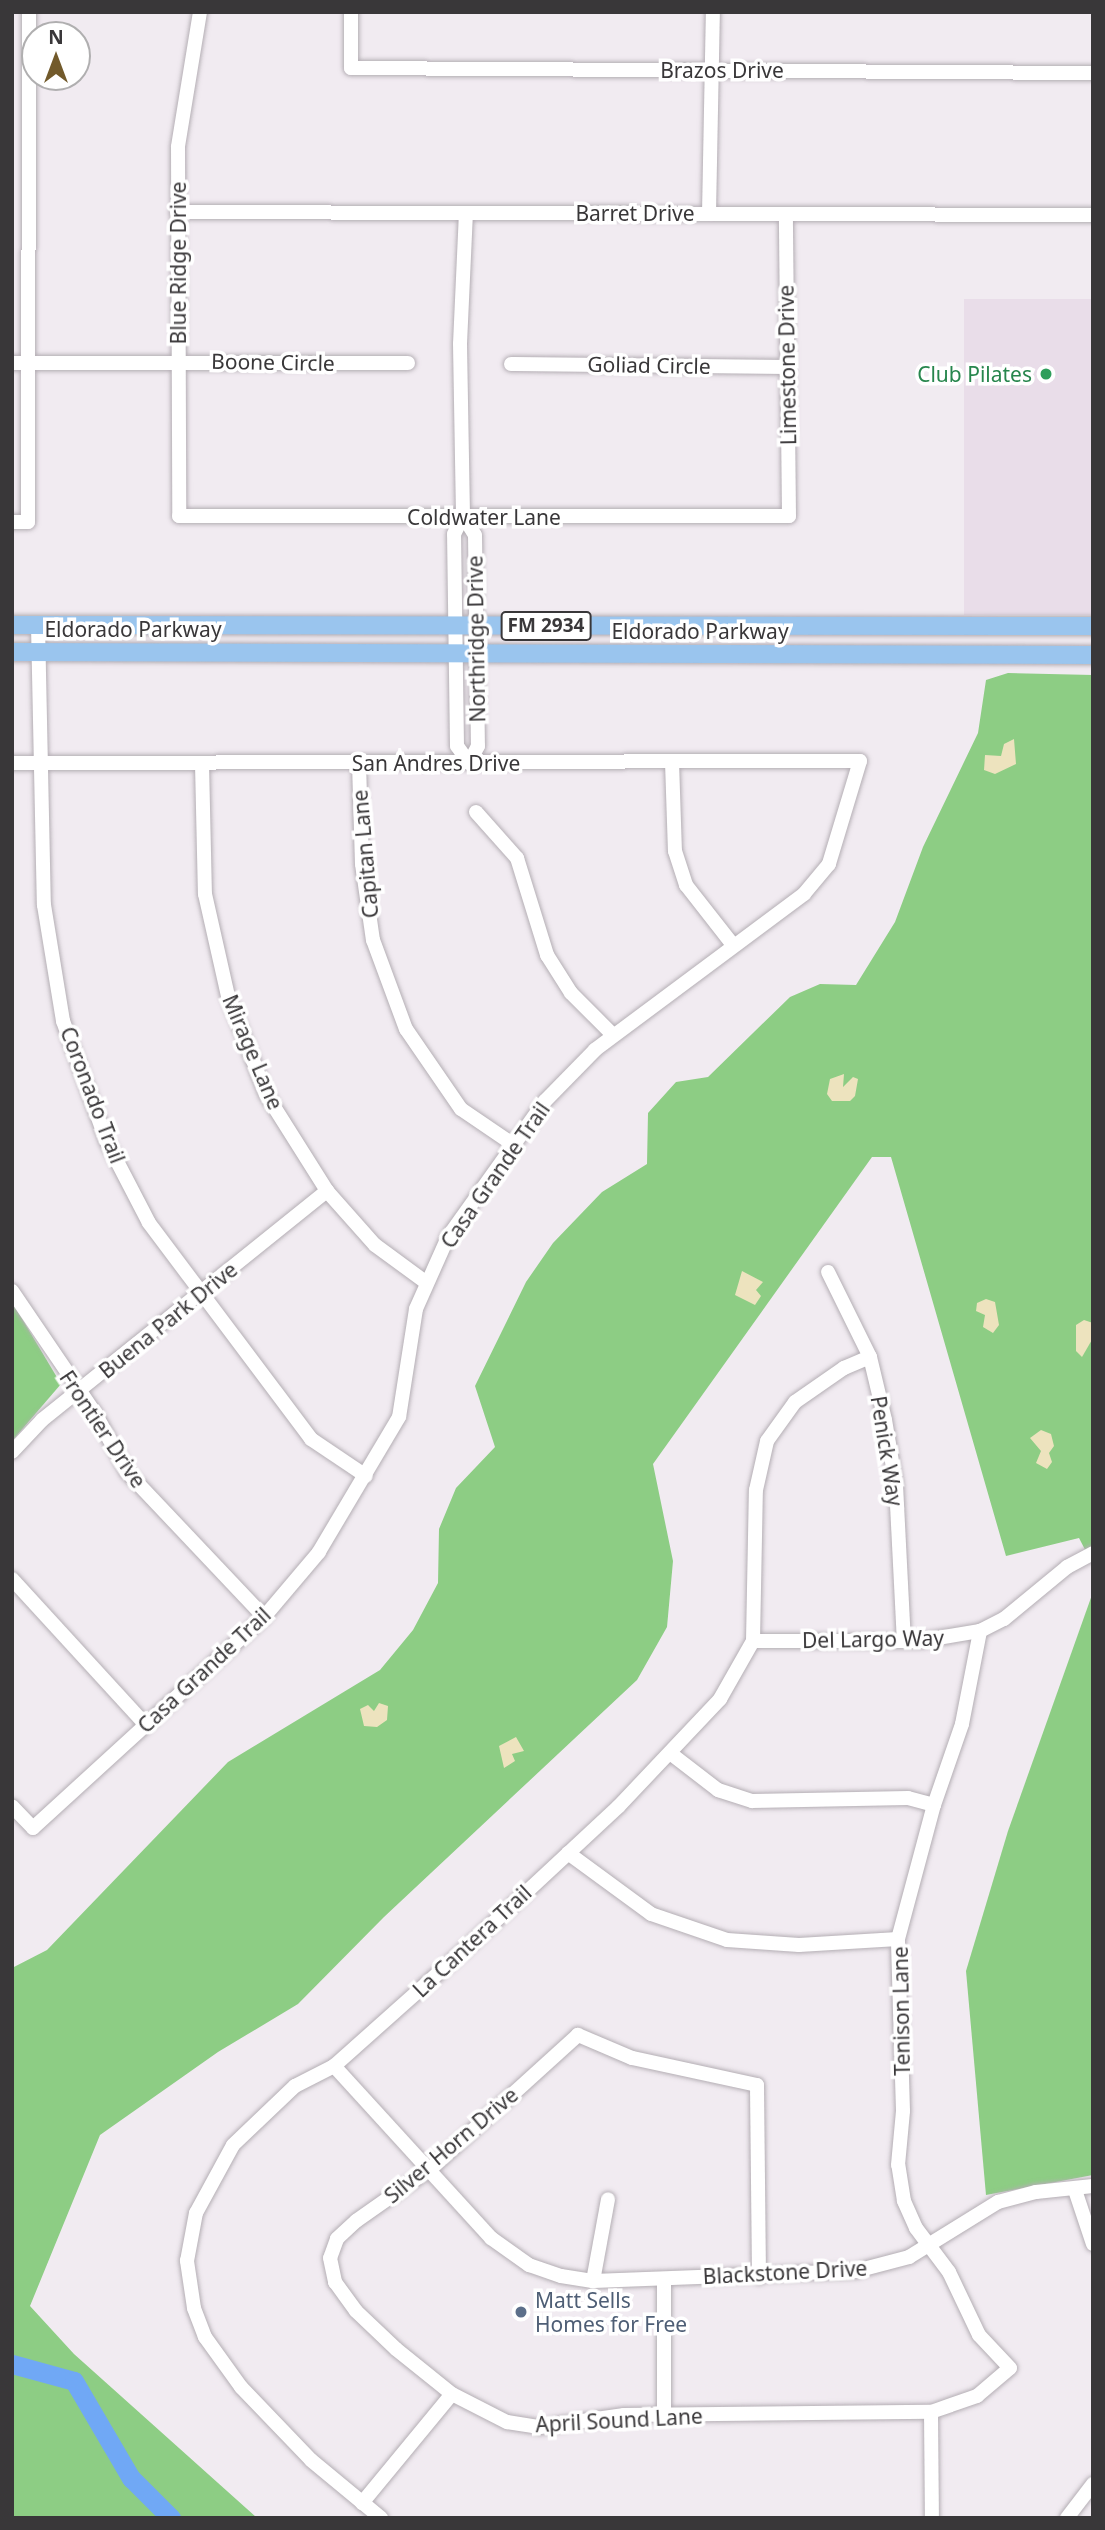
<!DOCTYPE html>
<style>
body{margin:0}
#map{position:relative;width:1105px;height:2530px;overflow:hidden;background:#f1ebf1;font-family:"Noto Sans",sans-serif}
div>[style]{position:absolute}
.built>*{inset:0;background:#e9dde9;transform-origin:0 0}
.green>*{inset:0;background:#8dcd84}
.sand>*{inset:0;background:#ede3be}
.river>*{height:19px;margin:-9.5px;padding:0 9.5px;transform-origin:9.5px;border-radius:9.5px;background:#70a8f5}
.roads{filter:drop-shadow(0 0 2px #b4aeb4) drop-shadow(0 0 2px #b4aeb4)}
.minor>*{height:14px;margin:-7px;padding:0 7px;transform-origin:7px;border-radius:7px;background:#fff}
.major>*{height:18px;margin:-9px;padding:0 9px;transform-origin:9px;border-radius:9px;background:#9ac5ee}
.dots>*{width:19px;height:19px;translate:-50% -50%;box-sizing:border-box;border:4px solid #fff;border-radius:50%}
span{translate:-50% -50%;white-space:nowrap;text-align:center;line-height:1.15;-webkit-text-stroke:7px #fff;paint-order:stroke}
.shield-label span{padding:2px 5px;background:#fff;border:2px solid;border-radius:5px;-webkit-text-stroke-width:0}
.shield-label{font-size:19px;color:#393739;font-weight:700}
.street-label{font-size:21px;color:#393739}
.leisure-label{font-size:21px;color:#27864d}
.right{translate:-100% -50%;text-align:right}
.service-label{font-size:21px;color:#4e5e75}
.left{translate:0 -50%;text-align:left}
.frame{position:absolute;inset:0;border:14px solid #393739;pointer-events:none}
.north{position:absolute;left:21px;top:21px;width:70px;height:70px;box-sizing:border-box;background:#fff;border:2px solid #b0afb0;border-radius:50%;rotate:0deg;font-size:19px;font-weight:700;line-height:28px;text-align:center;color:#393739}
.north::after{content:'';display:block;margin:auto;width:24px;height:32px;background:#725a2b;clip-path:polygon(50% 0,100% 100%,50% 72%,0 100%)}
</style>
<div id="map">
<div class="built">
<i style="left:964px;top:299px;width:129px;height:316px"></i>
</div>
<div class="green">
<i style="clip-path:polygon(1008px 673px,1093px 675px,1093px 1565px,1079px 1538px,1006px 1556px,891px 1157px,872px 1157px,653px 1464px,673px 1561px,667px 1627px,637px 1680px,384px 1917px,298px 2004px,218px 2052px,100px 2135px,30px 2306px,74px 2354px,257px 2518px,12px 2518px,12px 1968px,47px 1950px,228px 1762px,380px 1670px,413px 1630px,438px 1583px,439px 1529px,456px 1488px,495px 1447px,475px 1386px,526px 1282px,553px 1243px,602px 1192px,647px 1164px,648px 1113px,676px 1082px,708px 1077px,790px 997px,820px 984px,856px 985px,895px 922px,923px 847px,978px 733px,986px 680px)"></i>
<i style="clip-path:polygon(12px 1302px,61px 1384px,12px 1441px)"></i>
<i style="clip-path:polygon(1093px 1592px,1093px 2175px,986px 2195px,966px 1971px,1008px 1831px)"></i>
</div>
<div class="sand">
<i style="clip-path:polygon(1014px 739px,1016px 764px,995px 774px,984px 770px,985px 755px,1001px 756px,1004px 744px)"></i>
<i style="clip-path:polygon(844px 1074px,843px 1087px,853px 1077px,858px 1079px,855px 1096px,850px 1101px,832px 1101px,827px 1094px,830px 1079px)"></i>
<i style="clip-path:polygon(742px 1271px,763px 1282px,756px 1290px,761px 1296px,755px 1305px,735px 1295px)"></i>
<i style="clip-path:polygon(986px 1299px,995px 1302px,999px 1325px,993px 1333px,983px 1327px,985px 1315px,976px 1311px,977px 1303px)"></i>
<i style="clip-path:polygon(1084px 1320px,1093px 1323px,1093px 1338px,1082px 1357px,1076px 1351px,1076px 1325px)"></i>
<i style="clip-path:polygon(1041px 1430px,1051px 1434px,1054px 1446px,1049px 1453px,1052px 1462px,1047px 1469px,1036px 1463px,1041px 1451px,1030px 1438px)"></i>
<i style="clip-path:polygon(379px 1703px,388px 1706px,387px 1720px,377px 1727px,364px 1726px,360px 1709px,368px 1705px,374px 1711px)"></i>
<i style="clip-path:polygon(516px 1737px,524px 1751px,512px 1754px,515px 1761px,504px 1768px,499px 1746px)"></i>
</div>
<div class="river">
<i style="left:12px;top:2364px;width:64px;rotate:15.3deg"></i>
<i style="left:74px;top:2381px;width:113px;rotate:59.6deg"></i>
<i style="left:131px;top:2478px;width:57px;rotate:45deg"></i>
</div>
<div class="roads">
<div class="minor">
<i style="left:200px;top:12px;width:137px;rotate:99.3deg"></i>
<i style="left:178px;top:147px;width:369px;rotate:89.8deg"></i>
<i style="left:179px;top:516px;width:610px"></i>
<i style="left:789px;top:516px;width:302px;rotate:-90.6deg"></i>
<i style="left:351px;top:12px;width:56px;rotate:90deg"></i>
<i style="left:351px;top:68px;width:742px;rotate:0.39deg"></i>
<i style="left:177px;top:212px;width:916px;rotate:0.19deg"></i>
<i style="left:709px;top:214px;width:202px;rotate:-88.9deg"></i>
<i style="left:12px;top:363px;width:396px"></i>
<i style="left:511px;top:364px;width:276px;rotate:0.6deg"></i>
<i style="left:463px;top:516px;width:22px;rotate:58deg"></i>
<i style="left:475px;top:535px;width:211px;rotate:89.2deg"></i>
<i style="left:478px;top:746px;width:19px;rotate:118deg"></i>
<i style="left:469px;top:763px;width:21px;rotate:-125deg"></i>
<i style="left:457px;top:746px;width:212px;rotate:-90.8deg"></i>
<i style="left:454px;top:534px;width:20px;rotate:-63deg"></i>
<i style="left:463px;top:516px;width:172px;rotate:-91deg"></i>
<i style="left:460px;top:344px;width:131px;rotate:-87.4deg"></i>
<i style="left:12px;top:522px;width:16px"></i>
<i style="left:28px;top:522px;width:510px;rotate:-89.89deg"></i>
<i style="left:38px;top:625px;width:280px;rotate:88.8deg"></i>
<i style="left:44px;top:905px;width:118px;rotate:80.7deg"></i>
<i style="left:63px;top:1021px;width:127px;rotate:70.1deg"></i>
<i style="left:106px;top:1140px;width:93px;rotate:62.6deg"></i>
<i style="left:149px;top:1223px;width:270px;rotate:53.1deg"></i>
<i style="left:311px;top:1439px;width:66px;rotate:33.9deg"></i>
<i style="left:672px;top:762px;width:89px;rotate:88.1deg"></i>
<i style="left:675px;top:851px;width:36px;rotate:72deg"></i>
<i style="left:686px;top:885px;width:76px;rotate:51.9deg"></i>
<i style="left:12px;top:763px;width:848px;rotate:-0.14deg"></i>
<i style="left:860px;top:761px;width:108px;rotate:106.8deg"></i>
<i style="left:829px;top:864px;width:39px;rotate:130deg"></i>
<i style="left:804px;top:894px;width:261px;rotate:143.3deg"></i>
<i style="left:595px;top:1050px;width:71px;rotate:134.4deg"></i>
<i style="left:545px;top:1101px;width:167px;rotate:125.5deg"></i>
<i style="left:448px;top:1237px;width:79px;rotate:114deg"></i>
<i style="left:416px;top:1309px;width:109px;rotate:98.9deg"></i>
<i style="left:399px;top:1417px;width:157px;rotate:120.7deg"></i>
<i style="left:319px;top:1552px;width:85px;rotate:130.2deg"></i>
<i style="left:264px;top:1617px;width:313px;rotate:137.6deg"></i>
<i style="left:33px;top:1828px;width:30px;rotate:-134deg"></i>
<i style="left:359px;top:763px;width:101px;rotate:88.3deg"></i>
<i style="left:362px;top:864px;width:77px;rotate:81.8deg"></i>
<i style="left:373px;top:940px;width:95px;rotate:69.7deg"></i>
<i style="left:406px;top:1029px;width:97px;rotate:55.5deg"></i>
<i style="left:461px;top:1109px;width:64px;rotate:34.2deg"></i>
<i style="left:202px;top:764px;width:130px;rotate:88.7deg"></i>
<i style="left:205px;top:894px;width:105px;rotate:77.3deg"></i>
<i style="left:228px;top:996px;width:105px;rotate:68.8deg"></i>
<i style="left:266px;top:1094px;width:115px;rotate:57.8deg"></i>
<i style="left:327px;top:1191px;width:72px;rotate:48.4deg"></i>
<i style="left:375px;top:1245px;width:64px;rotate:36.2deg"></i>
<i style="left:476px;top:812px;width:62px;rotate:48.3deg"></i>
<i style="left:517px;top:858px;width:102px;rotate:72.8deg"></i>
<i style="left:547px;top:955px;width:45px;rotate:57.7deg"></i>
<i style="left:571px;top:993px;width:59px;rotate:45deg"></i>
<i style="left:828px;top:1272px;width:95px;rotate:63.7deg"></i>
<i style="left:870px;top:1357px;width:65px;rotate:76.6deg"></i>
<i style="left:885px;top:1420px;width:66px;rotate:80.4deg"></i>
<i style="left:896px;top:1485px;width:156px;rotate:87.1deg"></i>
<i style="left:12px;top:1291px;width:148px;rotate:55.8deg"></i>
<i style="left:95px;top:1413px;width:67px;rotate:61.5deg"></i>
<i style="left:127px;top:1472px;width:199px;rotate:46.6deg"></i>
<i style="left:12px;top:1452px;width:44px;rotate:-46.8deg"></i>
<i style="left:42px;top:1420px;width:366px;rotate:-38.8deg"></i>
<i style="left:12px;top:1579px;width:198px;rotate:47.5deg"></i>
<i style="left:753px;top:1641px;width:167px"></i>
<i style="left:920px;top:1641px;width:61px;rotate:-9.5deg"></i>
<i style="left:980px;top:1631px;width:27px;rotate:-27deg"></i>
<i style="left:1004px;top:1619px;width:82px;rotate:-39.5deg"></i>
<i style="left:1067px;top:1567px;width:30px;rotate:-28deg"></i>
<i style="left:670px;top:1753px;width:61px;rotate:37.6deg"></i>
<i style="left:718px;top:1790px;width:36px;rotate:18deg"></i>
<i style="left:752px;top:1801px;width:156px;rotate:-1.1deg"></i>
<i style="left:908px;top:1798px;width:27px;rotate:15deg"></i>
<i style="left:568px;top:1853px;width:103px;rotate:36.3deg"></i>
<i style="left:651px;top:1914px;width:80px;rotate:18.9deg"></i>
<i style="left:727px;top:1940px;width:72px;rotate:4deg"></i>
<i style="left:799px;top:1945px;width:99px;rotate:-3.5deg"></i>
<i style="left:334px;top:2066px;width:233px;rotate:47.6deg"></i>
<i style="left:491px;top:2238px;width:47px;rotate:35.4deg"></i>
<i style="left:529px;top:2265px;width:34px;rotate:19deg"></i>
<i style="left:561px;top:2276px;width:32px;rotate:9deg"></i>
<i style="left:593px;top:2281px;width:263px;rotate:-2.2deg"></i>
<i style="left:856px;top:2271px;width:55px;rotate:-14.8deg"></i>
<i style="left:909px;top:2257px;width:105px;rotate:-31.7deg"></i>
<i style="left:998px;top:2202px;width:39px;rotate:-15deg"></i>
<i style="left:1036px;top:2192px;width:57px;rotate:-6deg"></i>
<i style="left:1075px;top:2190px;width:57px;rotate:71.6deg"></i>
<i style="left:759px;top:2277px;width:192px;rotate:-90.6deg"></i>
<i style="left:757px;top:2085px;width:128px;rotate:-167.8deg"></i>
<i style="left:632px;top:2058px;width:59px;rotate:-156.9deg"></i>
<i style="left:578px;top:2035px;width:200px;rotate:137.8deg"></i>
<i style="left:430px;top:2169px;width:90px;rotate:144.9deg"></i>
<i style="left:356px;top:2221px;width:26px;rotate:137deg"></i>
<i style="left:337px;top:2239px;width:20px;rotate:110deg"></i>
<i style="left:330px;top:2258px;width:25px;rotate:78deg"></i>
<i style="left:335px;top:2282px;width:36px;rotate:54deg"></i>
<i style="left:356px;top:2311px;width:55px;rotate:43.5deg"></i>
<i style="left:396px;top:2349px;width:72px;rotate:38.8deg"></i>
<i style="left:452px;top:2394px;width:62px;rotate:27deg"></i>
<i style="left:507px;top:2422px;width:33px;rotate:9deg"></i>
<i style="left:540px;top:2427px;width:85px;rotate:-8.1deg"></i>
<i style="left:624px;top:2415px;width:307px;rotate:-0.6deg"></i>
<i style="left:931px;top:2412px;width:49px;rotate:-19.2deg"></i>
<i style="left:977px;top:2396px;width:43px;rotate:-40.3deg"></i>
<i style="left:1010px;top:2368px;width:45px;rotate:-133.2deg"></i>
<i style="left:979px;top:2335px;width:70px;rotate:-115.5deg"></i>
<i style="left:949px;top:2272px;width:55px;rotate:-126.9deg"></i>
<i style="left:916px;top:2228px;width:30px;rotate:-114deg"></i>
<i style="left:904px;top:2201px;width:36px;rotate:-99deg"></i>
<i style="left:898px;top:2165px;width:54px;rotate:-84.7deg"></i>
<i style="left:903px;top:2111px;width:172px;rotate:-91.7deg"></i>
<i style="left:898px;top:1939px;width:139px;rotate:-75deg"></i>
<i style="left:934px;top:1805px;width:86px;rotate:-70.9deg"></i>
<i style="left:962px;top:1724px;width:95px;rotate:-79deg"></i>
<i style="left:593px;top:2281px;width:83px;rotate:-79.6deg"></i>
<i style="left:931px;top:2412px;width:106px;rotate:89.5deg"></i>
<i style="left:664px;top:2415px;width:136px;rotate:-90deg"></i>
<i style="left:362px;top:2503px;width:141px;rotate:-50.5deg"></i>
<i style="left:381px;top:2518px;width:91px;rotate:-140.4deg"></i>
<i style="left:311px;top:2460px;width:101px;rotate:-133.8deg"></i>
<i style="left:241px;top:2387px;width:62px;rotate:-125.8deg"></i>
<i style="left:205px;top:2337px;width:31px;rotate:-111deg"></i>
<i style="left:194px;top:2308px;width:48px;rotate:-98.5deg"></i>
<i style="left:187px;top:2261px;width:49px;rotate:-79.4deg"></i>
<i style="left:196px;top:2213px;width:77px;rotate:-61.4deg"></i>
<i style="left:233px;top:2145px;width:86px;rotate:-43.6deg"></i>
<i style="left:295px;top:2086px;width:44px;rotate:-27.1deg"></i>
<i style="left:334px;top:2066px;width:173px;rotate:-41.7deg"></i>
<i style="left:463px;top:1951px;width:212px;rotate:-42.9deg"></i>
<i style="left:618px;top:1807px;width:149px;rotate:-46.6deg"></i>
<i style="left:720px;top:1699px;width:67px;rotate:-60.4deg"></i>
<i style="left:753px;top:1641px;width:151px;rotate:-88.9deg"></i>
<i style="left:756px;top:1490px;width:50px;rotate:-77.3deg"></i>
<i style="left:767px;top:1441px;width:48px;rotate:-54.3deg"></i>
<i style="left:795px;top:1402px;width:60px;rotate:-34.8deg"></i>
<i style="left:844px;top:1368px;width:28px;rotate:-23deg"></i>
<i style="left:1067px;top:2518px;width:43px;rotate:-52.6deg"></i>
</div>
<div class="major">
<i style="left:12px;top:625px;width:1081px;rotate:0.05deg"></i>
<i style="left:12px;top:652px;width:1081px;rotate:0.16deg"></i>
</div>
</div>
<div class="dots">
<i style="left:1046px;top:374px;background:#2e9e5b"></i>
<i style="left:521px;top:2312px;background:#5c6f8a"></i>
</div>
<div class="shield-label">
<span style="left:546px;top:626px">FM 2934</span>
</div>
<div class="street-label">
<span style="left:722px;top:70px">Brazos Drive</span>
<span style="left:635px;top:213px">Barret Drive</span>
<span style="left:178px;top:263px;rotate:-90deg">Blue Ridge Drive</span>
<span style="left:273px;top:362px;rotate:1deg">Boone Circle</span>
<span style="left:649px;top:365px;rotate:1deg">Goliad Circle</span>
<span style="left:787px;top:365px;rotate:-91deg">Limestone Drive</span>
<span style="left:484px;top:517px">Coldwater Lane</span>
<span style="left:133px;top:629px">Eldorado Parkway</span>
<span style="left:700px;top:631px">Eldorado Parkway</span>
<span style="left:476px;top:639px;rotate:-91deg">Northridge Drive</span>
<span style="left:436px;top:763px">San Andres Drive</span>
<span style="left:365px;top:854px;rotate:-95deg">Capitan Lane</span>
<span style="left:253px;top:1052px;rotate:67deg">Mirage Lane</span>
<span style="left:93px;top:1095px;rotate:69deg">Coronado Trail</span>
<span style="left:495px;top:1175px;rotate:-55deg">Casa Grande Trail</span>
<span style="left:168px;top:1320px;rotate:-39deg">Buena Park Drive</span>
<span style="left:103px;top:1429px;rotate:56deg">Frontier Drive</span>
<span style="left:887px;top:1451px;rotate:81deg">Penick Way</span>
<span style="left:873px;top:1639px;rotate:-1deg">Del Largo Way</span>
<span style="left:204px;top:1670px;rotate:-43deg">Casa Grande Trail</span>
<span style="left:472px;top:1941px;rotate:-43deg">La Cantera Trail</span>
<span style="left:901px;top:2011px;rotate:-91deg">Tenison Lane</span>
<span style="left:451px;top:2145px;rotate:-40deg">Silver Horn Drive</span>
<span style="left:785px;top:2272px;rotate:-3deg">Blackstone Drive</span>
<span style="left:619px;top:2420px;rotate:-3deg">April Sound Lane</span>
</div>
<div class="leisure-label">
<span class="right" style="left:1032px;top:374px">Club Pilates</span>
</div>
<div class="service-label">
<span class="left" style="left:535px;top:2312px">Matt Sells<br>Homes for Free</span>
</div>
<div class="frame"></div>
<div class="north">N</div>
</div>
